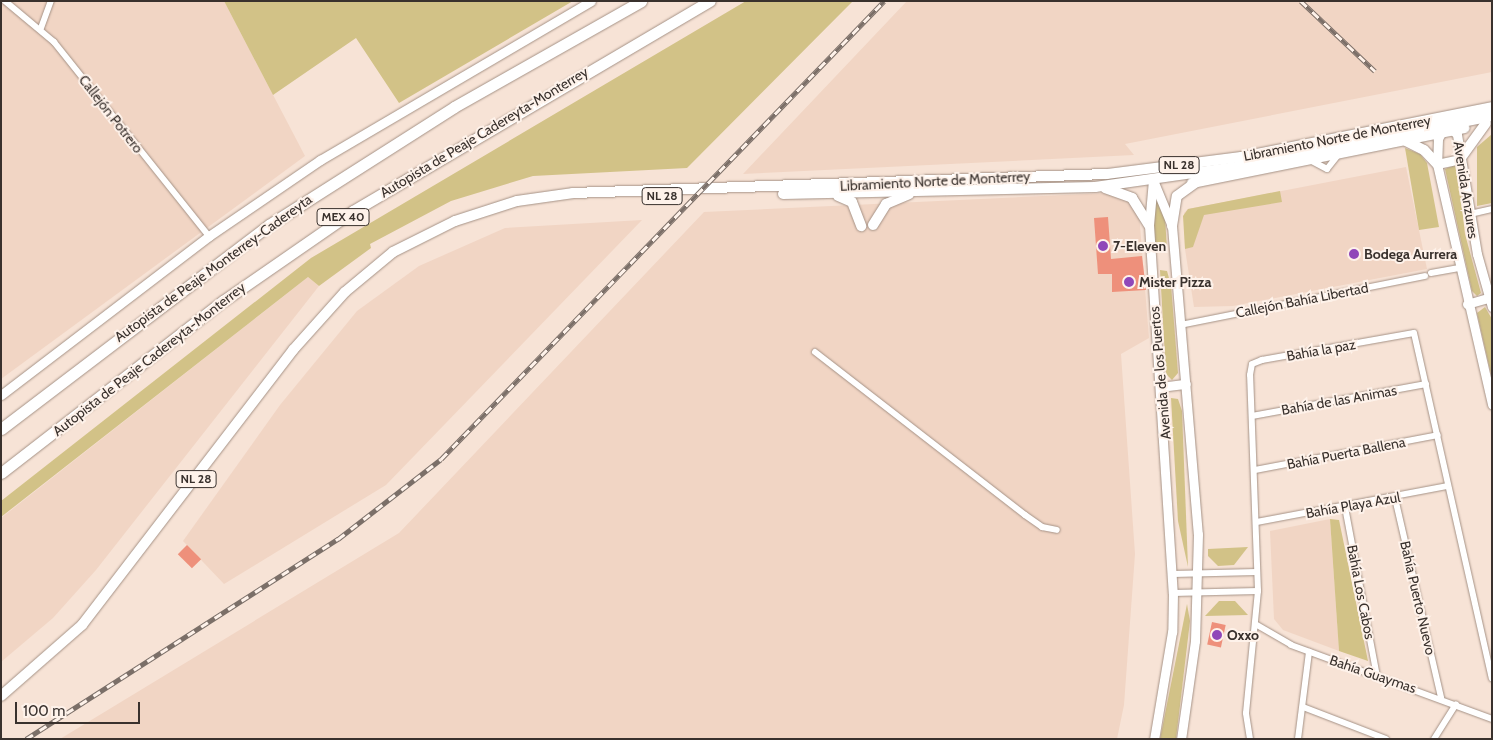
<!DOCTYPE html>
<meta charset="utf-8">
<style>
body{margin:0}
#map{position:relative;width:1493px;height:740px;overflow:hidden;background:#f7e3d6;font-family:Cabin,sans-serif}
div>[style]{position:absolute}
.built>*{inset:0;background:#f1d5c4}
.green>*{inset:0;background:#d2c287}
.building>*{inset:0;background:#ee907b;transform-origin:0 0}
.roads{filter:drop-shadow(0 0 1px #a59286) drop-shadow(0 0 1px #a59286)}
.street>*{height:6px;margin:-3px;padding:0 3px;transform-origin:3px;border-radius:3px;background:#fff}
.secondary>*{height:9px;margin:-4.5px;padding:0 4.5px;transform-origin:4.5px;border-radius:4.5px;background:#fff}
.primary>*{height:10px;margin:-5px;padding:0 5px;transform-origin:5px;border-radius:5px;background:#fff}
.highway>*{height:11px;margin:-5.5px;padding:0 5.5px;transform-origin:5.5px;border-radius:5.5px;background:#fff}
.rail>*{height:4.5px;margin-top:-2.25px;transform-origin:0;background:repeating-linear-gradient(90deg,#fef2ea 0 8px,#7b6f68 0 16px);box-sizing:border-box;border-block:1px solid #7b6f68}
.dots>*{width:14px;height:14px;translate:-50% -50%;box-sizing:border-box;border:2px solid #fef2ea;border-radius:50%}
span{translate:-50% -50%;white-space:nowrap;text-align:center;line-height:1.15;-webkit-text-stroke:4px #fef2ea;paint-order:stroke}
.shield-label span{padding:1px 4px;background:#fef2ea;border:1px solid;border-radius:4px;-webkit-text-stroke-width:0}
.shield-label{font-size:12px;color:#39312d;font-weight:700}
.street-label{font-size:14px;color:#39312d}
.poi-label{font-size:14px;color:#39312d;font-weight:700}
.left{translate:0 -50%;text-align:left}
.frame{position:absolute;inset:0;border:2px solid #39312d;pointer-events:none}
.scale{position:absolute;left:15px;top:702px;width:125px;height:22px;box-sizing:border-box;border:2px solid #39312d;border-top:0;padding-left:6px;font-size:15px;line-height:18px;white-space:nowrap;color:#39312d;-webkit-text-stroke:4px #fef2ea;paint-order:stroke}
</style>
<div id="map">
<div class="built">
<i style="clip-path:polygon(1px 1px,224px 1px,305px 156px,1px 379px)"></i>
<i style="clip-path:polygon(907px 1px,1492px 1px,1492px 72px,1125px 144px,1134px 155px,743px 174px)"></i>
<i style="clip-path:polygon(1406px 167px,1427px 269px,1233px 306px,1194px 307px,1185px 249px,1184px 213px,1188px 209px)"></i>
<i style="clip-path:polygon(1108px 193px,1127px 199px,1139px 213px,1149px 338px,1121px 354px,1135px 554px,1124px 705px,1117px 739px,60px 739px,399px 533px,704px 212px)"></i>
<i style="clip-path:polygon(642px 220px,386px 485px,224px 584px,183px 541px,280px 405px,357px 311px,419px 266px,505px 228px)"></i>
<i style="clip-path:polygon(308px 277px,319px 286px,96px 570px,53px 618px,1px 662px,1px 518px)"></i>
<i style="clip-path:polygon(1330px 519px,1339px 651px,1283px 630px,1274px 619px,1270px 531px)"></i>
</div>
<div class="green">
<i style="clip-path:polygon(224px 1px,573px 1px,399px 103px,356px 38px,273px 95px)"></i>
<i style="clip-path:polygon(746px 1px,853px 1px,687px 168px,533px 176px,451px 201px,370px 244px,371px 248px,319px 286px,308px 277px,1px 517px,1px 501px,311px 258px)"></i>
<i style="clip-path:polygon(1492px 134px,1492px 203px,1477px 206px,1477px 147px)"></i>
<i style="clip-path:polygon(1405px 148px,1420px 154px,1427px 163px,1439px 227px,1419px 230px)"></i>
<i style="clip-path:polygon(1457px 164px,1465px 234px,1481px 293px,1477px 296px,1472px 291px,1445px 169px)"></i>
<i style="clip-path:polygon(1280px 191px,1282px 202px,1204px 215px,1193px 247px,1185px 249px,1183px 216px,1188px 209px)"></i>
<i style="clip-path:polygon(1156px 198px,1164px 203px,1167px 248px,1162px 251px,1155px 248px,1152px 203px)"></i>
<i style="clip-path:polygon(1160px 270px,1167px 271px,1171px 285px,1178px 373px,1172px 380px,1166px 374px)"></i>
<i style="clip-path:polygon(1485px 307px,1492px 319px,1492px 379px,1477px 313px)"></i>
<i style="clip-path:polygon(1171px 398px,1178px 399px,1182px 411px,1188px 567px,1178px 521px)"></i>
<i style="clip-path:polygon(1330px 519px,1339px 520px,1368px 661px,1339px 651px)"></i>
<i style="clip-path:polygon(1248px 547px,1234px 565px,1218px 566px,1208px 556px,1208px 549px)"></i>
<i style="clip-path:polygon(1219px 601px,1235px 601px,1248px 615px,1205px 616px)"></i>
<i style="clip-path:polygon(1187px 604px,1190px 621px,1176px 739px,1160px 739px)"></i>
</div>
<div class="building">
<i style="clip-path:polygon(1108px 217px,1111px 259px,1142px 256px,1146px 290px,1112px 292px,1112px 274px,1098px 274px,1094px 218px)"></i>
<i style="left:187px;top:545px;width:20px;height:13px;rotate:45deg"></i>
<i style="left:1212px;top:622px;width:14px;height:23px;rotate:12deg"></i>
</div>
<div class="roads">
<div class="street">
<i style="left:5px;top:1px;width:64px;rotate:39.9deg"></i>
<i style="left:54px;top:42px;width:248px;rotate:51.4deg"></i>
<i style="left:41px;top:28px;width:29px;rotate:-70deg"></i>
<i style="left:1312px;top:161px;width:17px;rotate:28deg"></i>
<i style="left:1327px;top:169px;width:18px;rotate:-52deg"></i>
<i style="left:1470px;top:214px;width:23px;rotate:-13deg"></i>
<i style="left:1431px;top:273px;width:27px;rotate:-10deg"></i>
<i style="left:1180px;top:325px;width:250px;rotate:-11.3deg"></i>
<i style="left:815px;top:352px;width:266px;rotate:37.8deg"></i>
<i style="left:1025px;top:515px;width:21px;rotate:35deg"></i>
<i style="left:1042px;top:527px;width:15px;rotate:11deg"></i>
<i style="left:1252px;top:416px;width:177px;rotate:-10.4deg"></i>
<i style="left:1255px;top:470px;width:186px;rotate:-10.8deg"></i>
<i style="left:1395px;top:498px;width:205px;rotate:77deg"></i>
<i style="left:1345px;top:507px;width:172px;rotate:79.3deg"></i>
<i style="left:1257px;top:522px;width:194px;rotate:-10.7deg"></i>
<i style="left:1173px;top:574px;width:84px;rotate:-1.4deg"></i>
<i style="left:1173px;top:593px;width:85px;rotate:-1.3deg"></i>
<i style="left:1257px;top:625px;width:39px;rotate:30deg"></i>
<i style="left:1291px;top:645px;width:214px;rotate:20.2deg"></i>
<i style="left:1303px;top:707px;width:89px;rotate:21.1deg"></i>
<i style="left:1250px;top:739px;width:26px;rotate:-99deg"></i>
<i style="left:1246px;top:713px;width:123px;rotate:-84.4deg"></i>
<i style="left:1258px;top:591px;width:216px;rotate:-92.1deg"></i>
<i style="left:1250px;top:375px;width:11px;rotate:-80deg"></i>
<i style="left:1252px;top:364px;width:11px;rotate:-22deg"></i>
<i style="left:1262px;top:360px;width:154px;rotate:-10.1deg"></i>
<i style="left:1414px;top:333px;width:354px;rotate:77.3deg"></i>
<i style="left:1298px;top:739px;width:88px;rotate:-82.8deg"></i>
<i style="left:1434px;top:739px;width:41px;rotate:-57.8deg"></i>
</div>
<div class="secondary">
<i style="left:1437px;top:164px;width:24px;rotate:-12deg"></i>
<i style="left:1153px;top:180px;width:50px;rotate:67.6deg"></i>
<i style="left:1172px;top:226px;width:309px;rotate:85.2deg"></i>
<i style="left:1198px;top:534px;width:107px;rotate:91.6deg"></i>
<i style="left:1195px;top:641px;width:99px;rotate:98.1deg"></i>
<i style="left:1153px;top:180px;width:45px;rotate:95.1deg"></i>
<i style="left:1149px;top:225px;width:369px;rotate:86.3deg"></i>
<i style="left:1173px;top:593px;width:39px;rotate:91deg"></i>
<i style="left:1172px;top:632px;width:109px;rotate:99.5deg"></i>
<i style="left:1467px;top:304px;width:22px;rotate:-16deg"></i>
<i style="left:1492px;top:307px;width:55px;rotate:-105.8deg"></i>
<i style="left:1477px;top:254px;width:122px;rotate:-99.5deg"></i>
<i style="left:1457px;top:134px;width:15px;rotate:-143deg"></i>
<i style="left:1445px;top:125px;width:16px;rotate:117deg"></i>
<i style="left:1438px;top:139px;width:25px;rotate:92deg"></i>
<i style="left:1437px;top:164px;width:247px;rotate:77.1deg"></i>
<i style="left:1160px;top:387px;width:26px;rotate:-7deg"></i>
<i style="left:1px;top:395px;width:262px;rotate:-37.4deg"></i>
<i style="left:209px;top:236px;width:135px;rotate:-34.4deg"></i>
<i style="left:320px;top:160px;width:314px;rotate:-30.4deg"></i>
</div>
<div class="primary">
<i style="left:1406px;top:141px;width:20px;rotate:27deg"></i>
<i style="left:1424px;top:150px;width:19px;rotate:47deg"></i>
<i style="left:1460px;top:159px;width:44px;rotate:-54.2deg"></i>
<i style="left:1192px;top:183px;width:278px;rotate:-11.4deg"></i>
<i style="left:1105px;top:188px;width:29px;rotate:20deg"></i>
<i style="left:1132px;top:198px;width:32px;rotate:58deg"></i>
<i style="left:783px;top:194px;width:312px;rotate:-1.3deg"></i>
<i style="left:1095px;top:187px;width:148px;rotate:-8.1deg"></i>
<i style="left:1242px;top:166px;width:255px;rotate:-11.3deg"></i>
<i style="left:838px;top:196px;width:15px;rotate:23deg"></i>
<i style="left:852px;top:202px;width:26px;rotate:69deg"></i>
<i style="left:873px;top:225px;width:25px;rotate:-58deg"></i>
<i style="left:886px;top:204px;width:25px;rotate:-23deg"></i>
<i style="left:1172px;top:226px;width:30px;rotate:-81deg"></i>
<i style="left:1177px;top:196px;width:27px;rotate:-36deg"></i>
<i style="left:1px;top:696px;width:108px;rotate:-41.2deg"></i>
<i style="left:82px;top:625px;width:347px;rotate:-52.5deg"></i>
<i style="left:293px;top:350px;width:78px;rotate:-48.1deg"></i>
<i style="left:345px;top:292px;width:62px;rotate:-39.8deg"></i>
<i style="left:393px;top:252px;width:69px;rotate:-26.6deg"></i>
<i style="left:455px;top:221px;width:65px;rotate:-17.9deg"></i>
<i style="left:517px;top:201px;width:57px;rotate:-8.1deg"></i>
<i style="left:573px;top:193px;width:534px;rotate:-2.04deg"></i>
<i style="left:1107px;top:174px;width:136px;rotate:-7.2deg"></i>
<i style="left:1242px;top:157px;width:255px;rotate:-11.3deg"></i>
</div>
<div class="highway">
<i style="left:1px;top:429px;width:337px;rotate:-37.3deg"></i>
<i style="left:269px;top:225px;width:219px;rotate:-32.5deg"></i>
<i style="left:454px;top:107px;width:215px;rotate:-29.5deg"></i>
<i style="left:1px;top:473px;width:281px;rotate:-37.8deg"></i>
<i style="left:223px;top:301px;width:158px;rotate:-34.7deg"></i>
<i style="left:353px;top:211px;width:414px;rotate:-30.5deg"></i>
</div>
</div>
<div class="rail">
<i style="left:1301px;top:1px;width:102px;rotate:43.4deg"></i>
<i style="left:26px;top:739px;width:371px;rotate:-32.7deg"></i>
<i style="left:338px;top:539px;width:130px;rotate:-37.8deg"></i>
<i style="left:441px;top:459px;width:637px;rotate:-45.95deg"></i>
</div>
<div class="dots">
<i style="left:1103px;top:246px;background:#9047b9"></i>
<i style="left:1354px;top:254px;background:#9047b9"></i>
<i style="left:1129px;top:282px;background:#9047b9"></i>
<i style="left:1217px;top:635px;background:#9047b9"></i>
</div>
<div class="shield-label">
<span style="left:1179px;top:165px">NL 28</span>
<span style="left:662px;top:196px">NL 28</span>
<span style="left:343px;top:217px">MEX 40</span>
<span style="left:196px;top:479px">NL 28</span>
</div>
<div class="street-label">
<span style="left:111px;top:114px;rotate:52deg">Callejón Potrero</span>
<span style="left:484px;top:132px;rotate:-31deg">Autopista de Peaje Cadereyta-Monterrey</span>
<span style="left:1337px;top:138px;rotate:-11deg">Libramiento Norte de Monterrey</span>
<span style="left:935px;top:181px;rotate:-3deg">Libramiento Norte de Monterrey</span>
<span style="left:1466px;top:190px;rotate:81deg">Avenida Anzures</span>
<span style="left:213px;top:268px;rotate:-36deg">Autopista de Peaje Monterrey-Cadereyta</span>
<span style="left:1302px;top:300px;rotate:-11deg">Callejón Bahía Libertad</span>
<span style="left:1321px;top:350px;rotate:-10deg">Bahía la paz</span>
<span style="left:149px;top:359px;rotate:-38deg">Autopista de Peaje Cadereyta-Monterrey</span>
<span style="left:1160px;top:373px;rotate:-95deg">Avenida de los Puertos</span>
<span style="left:1339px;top:400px;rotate:-10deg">Bahía de las Animas</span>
<span style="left:1346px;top:453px;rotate:-11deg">Bahía Puerta Ballena</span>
<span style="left:1353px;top:505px;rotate:-10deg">Bahía Playa Azul</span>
<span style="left:1361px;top:592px;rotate:79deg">Bahía Los Cabos</span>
<span style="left:1418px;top:598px;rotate:77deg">Bahía Puerto Nuevo</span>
<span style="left:1373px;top:674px;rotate:19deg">Bahía Guaymas</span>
</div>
<div class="poi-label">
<span class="left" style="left:1113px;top:246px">7-Eleven</span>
<span class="left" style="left:1364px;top:254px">Bodega Aurrera</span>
<span class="left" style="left:1139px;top:282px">Mister Pizza</span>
<span class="left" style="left:1227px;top:635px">Oxxo</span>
</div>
<div class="frame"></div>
<div class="scale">100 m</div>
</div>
